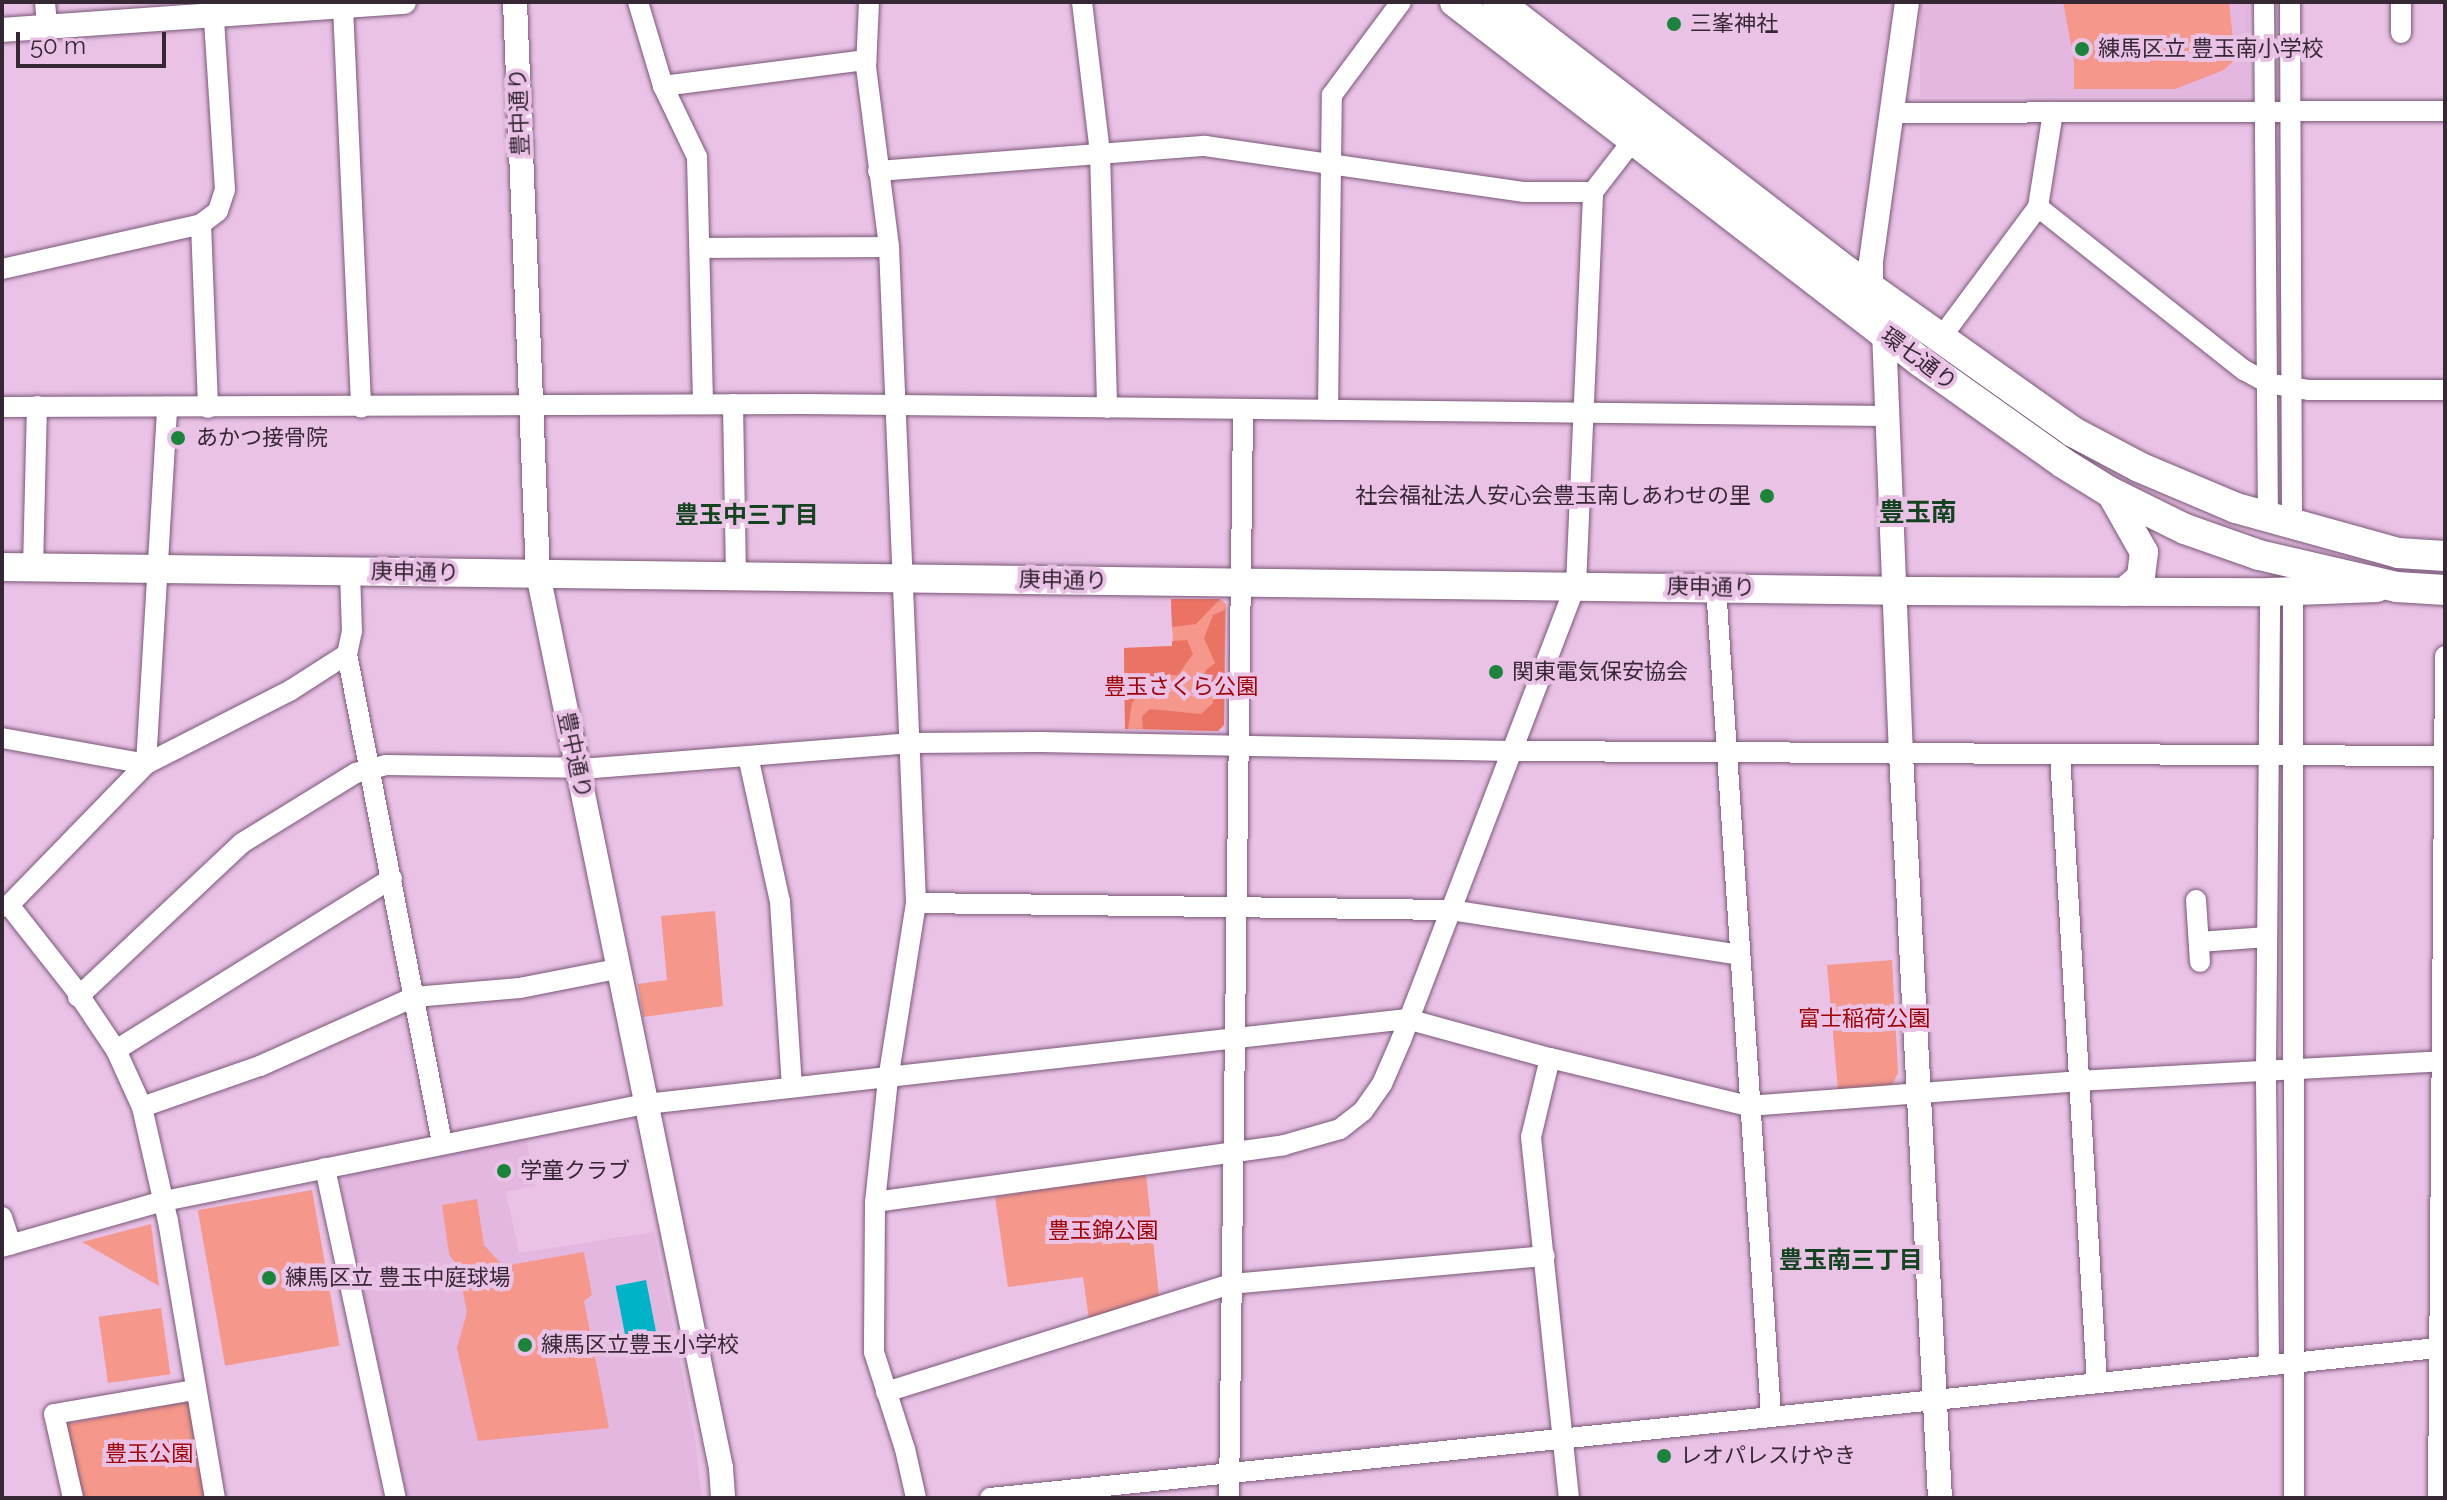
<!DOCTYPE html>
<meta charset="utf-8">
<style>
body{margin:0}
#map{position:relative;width:2447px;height:1500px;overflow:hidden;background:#e9c2e6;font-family:Raleway,"Noto Sans JP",sans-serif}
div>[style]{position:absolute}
.built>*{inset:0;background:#e4b7e1;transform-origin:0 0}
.green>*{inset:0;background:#f5978a;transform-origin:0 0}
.forest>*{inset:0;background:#eb7364}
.water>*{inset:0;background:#00b3c7;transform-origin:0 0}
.roads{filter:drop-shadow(0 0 2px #7a5878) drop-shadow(0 0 2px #7a5878)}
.minor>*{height:20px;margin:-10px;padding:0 10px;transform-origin:10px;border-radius:10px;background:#fff}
.tertiary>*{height:24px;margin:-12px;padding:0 12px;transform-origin:12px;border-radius:12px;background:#fff}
.secondary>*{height:28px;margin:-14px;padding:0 14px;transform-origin:14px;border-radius:14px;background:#fff}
.primary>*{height:30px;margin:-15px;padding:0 15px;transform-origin:15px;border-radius:15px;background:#fff}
.dots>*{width:22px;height:22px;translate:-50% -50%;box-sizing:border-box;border:4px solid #e9c2e6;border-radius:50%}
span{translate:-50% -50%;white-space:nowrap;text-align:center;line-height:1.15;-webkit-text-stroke:8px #e9c2e6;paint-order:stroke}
.poi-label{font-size:22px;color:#362735}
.left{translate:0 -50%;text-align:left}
.right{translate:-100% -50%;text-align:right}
.street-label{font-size:22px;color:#362735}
.park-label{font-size:22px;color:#9f0003}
.neighbourhood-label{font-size:24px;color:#13431f;font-weight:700}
.quarter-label{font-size:26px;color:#13431f;font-weight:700}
.frame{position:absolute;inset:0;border:4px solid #362735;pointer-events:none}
.scale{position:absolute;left:16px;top:32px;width:150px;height:36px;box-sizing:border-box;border:4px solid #362735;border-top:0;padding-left:10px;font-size:24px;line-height:28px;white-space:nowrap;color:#362735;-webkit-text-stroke:6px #e9c2e6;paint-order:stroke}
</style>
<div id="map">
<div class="built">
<i style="left:1920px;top:2px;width:329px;height:95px"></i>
<i style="clip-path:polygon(526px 1138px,535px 1186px,506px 1192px,519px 1253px,654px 1232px,695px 1437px,702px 1498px,407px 1498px,341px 1186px,349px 1173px)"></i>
</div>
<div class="green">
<i style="clip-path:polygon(2063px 2px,2229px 2px,2235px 59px,2224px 70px,2175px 89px,2074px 89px,2074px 61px)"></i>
<i style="clip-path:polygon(1171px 599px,1220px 599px,1226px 604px,1224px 725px,1218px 731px,1125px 729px,1124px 648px,1173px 646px)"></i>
<i style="clip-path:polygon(715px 911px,723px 1006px,643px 1017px,638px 984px,667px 980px,661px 916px)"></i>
<i style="clip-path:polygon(1892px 960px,1898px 1073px,1891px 1087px,1838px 1090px,1827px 965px)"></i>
<i style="clip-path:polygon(1146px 1174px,1159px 1296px,1089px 1319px,1083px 1277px,1008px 1287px,995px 1197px)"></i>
<i style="left:312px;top:1190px;width:158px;height:116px;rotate:80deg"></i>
<i style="clip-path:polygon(477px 1199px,484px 1245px,503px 1266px,584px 1252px,592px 1295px,584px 1301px,609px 1428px,478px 1441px,457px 1348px,467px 1312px,458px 1267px,449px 1254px,442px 1205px)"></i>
<i style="clip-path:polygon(151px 1224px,159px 1286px,82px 1242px)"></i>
<i style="left:161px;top:1308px;width:67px;height:63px;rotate:82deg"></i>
<i style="clip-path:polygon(190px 1401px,205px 1498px,83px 1498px,65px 1424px)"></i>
</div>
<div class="forest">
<i style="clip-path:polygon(1171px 599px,1220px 599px,1196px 624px,1172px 627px)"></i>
<i style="clip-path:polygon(1225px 610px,1224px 725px,1218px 731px,1143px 729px,1142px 716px,1150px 709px,1201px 714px,1213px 703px,1212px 685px,1203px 678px,1206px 670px,1215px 663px,1204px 638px,1213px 615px)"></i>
<i style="clip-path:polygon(1187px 640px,1193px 654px,1178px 675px,1154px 676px,1146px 694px,1138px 695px,1132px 703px,1128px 729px,1125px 729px,1124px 648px,1172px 646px,1172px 641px)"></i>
</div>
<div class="water">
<i style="left:646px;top:1280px;width:73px;height:31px;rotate:79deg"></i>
</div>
<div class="roads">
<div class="minor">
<i style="left:45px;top:2px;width:24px;rotate:85deg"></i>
<i style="left:638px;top:2px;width:88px;rotate:73.4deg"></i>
<i style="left:663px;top:86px;width:79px;rotate:64.4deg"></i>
<i style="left:697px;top:157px;width:247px;rotate:88.6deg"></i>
<i style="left:869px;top:2px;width:65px;rotate:92.6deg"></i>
<i style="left:866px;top:67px;width:181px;rotate:82.7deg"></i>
<i style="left:889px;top:247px;width:657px;rotate:87.64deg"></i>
<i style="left:916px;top:903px;width:178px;rotate:99deg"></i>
<i style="left:888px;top:1079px;width:124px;rotate:96deg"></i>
<i style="left:875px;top:1202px;width:150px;rotate:90.4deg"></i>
<i style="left:874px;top:1352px;width:102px;rotate:72.3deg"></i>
<i style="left:905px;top:1449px;width:50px;rotate:77.3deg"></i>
<i style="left:1082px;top:2px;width:152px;rotate:83.2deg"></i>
<i style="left:1100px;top:153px;width:255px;rotate:88.4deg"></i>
<i style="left:2264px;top:2px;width:516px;rotate:89.56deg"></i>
<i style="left:2290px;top:2px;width:524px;rotate:89.78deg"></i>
<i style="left:2401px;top:2px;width:31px;rotate:90deg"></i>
<i style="left:343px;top:7px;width:401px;rotate:87.4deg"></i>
<i style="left:663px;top:86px;width:205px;rotate:-7.3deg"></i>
<i style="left:1892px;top:113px;width:553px;rotate:-0.21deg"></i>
<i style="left:878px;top:171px;width:328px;rotate:-4.4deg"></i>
<i style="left:1205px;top:146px;width:323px;rotate:8.2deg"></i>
<i style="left:1525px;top:192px;width:68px"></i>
<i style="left:2038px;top:207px;width:263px;rotate:38.4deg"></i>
<i style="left:2244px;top:370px;width:26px;rotate:29deg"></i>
<i style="left:2267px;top:383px;width:43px;rotate:9.5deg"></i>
<i style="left:2309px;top:390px;width:136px"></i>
<i style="left:201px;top:224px;width:184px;rotate:87.8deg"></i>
<i style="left:700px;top:248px;width:189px;rotate:-0.3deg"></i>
<i style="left:2px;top:269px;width:204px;rotate:-12.7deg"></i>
<i style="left:201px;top:224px;width:21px;rotate:-37deg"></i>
<i style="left:218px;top:211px;width:22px;rotate:-72deg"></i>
<i style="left:225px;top:190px;width:188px;rotate:-93.7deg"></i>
<i style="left:1940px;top:339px;width:164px;rotate:-53.4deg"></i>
<i style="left:2038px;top:207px;width:96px;rotate:-81deg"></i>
<i style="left:733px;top:404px;width:172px;rotate:89deg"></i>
<i style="left:2px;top:407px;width:802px;rotate:-0.21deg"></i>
<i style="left:804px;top:404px;width:1081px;rotate:0.64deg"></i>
<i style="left:1328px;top:410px;width:315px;rotate:-89.3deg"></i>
<i style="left:1332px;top:95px;width:116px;rotate:-53.4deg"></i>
<i style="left:33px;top:568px;width:162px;rotate:-88.6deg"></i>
<i style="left:350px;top:572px;width:59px;rotate:88.1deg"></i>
<i style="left:352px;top:631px;width:24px;rotate:102deg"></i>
<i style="left:347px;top:654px;width:498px;rotate:79deg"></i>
<i style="left:1716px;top:587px;width:830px;rotate:86.2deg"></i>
<i style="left:2293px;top:591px;width:907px;rotate:89.94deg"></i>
<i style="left:2px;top:738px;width:146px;rotate:10.2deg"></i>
<i style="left:146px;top:764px;width:358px;rotate:-86.6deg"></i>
<i style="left:2060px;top:755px;width:629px;rotate:86.63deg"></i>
<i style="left:748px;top:756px;width:149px;rotate:77.6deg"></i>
<i style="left:780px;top:902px;width:184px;rotate:86.3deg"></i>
<i style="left:2196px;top:900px;width:62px;rotate:86.3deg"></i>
<i style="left:916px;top:903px;width:534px;rotate:0.75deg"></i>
<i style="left:1450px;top:910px;width:293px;rotate:8.8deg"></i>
<i style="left:9px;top:905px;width:107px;rotate:51.8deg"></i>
<i style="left:75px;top:989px;width:73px;rotate:56.1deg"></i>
<i style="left:116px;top:1050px;width:63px;rotate:65.5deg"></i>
<i style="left:142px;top:1107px;width:117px;rotate:77.2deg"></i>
<i style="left:168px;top:1221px;width:281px;rotate:80.4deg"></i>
<i style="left:2px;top:907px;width:7px;rotate:-16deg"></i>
<i style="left:9px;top:905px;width:197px;rotate:-45.8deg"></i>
<i style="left:146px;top:764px;width:163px;rotate:-27deg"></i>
<i style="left:291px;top:690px;width:67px;rotate:-32.7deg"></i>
<i style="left:2199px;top:942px;width:68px;rotate:-4.2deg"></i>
<i style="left:78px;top:997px;width:225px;rotate:-43.2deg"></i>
<i style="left:242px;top:843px;width:134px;rotate:-31.6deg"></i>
<i style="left:356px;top:773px;width:31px;rotate:-15deg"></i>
<i style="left:386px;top:765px;width:208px;rotate:0.8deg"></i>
<i style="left:594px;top:768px;width:317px;rotate:-4.5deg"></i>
<i style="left:910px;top:743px;width:130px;rotate:-0.4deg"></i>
<i style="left:1040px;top:742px;width:471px;rotate:1.1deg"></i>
<i style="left:1511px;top:751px;width:934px;rotate:0.31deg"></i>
<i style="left:116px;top:1050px;width:325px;rotate:-31.9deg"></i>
<i style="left:1550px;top:1058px;width:81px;rotate:103.5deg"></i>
<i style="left:1531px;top:1137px;width:363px;rotate:84deg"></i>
<i style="left:142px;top:1107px;width:125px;rotate:-19.2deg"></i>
<i style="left:260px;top:1066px;width:169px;rotate:-24.1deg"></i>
<i style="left:414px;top:997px;width:106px;rotate:-4.9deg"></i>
<i style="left:520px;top:988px;width:99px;rotate:-11.1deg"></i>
<i style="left:325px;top:1168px;width:338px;rotate:77.9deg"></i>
<i style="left:875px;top:1202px;width:413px;rotate:-7.9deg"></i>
<i style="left:1284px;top:1145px;width:58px;rotate:-15.9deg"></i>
<i style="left:1340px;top:1129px;width:29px;rotate:-38deg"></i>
<i style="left:1363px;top:1111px;width:33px;rotate:-55deg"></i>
<i style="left:1382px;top:1084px;width:48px;rotate:-66.6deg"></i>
<i style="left:1401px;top:1040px;width:487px;rotate:-69deg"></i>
<i style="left:1576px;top:585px;width:393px;rotate:-87.5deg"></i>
<i style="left:1593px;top:192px;width:66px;rotate:-52.4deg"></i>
<i style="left:2px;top:1217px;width:29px;rotate:72deg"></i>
<i style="left:2px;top:1247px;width:168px;rotate:-15.9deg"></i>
<i style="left:164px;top:1201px;width:492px;rotate:-11.4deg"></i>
<i style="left:646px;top:1104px;width:766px;rotate:-6.37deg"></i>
<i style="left:1407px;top:1019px;width:148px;rotate:15.3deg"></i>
<i style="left:1550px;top:1058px;width:204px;rotate:13.6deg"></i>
<i style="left:1748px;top:1106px;width:331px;rotate:-4.3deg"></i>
<i style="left:2078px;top:1081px;width:368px;rotate:-3.1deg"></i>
<i style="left:2269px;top:1365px;width:295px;rotate:-90.6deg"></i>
<i style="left:2266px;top:1070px;width:478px;rotate:-89.5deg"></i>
<i style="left:886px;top:1392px;width:362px;rotate:-17.4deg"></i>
<i style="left:1231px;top:1284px;width:315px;rotate:-5.1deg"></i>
<i style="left:73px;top:1498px;width:86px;rotate:-102.7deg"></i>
<i style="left:54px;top:1414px;width:143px;rotate:-9.7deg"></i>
<i style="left:990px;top:1498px;width:1463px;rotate:-5.92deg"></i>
<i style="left:1229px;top:1498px;width:1089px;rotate:-89.26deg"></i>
<i style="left:2438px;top:1498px;width:842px;rotate:-89.52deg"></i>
</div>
<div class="tertiary">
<i style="left:515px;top:2px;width:572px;rotate:87.7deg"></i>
<i style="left:538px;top:574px;width:913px;rotate:78.43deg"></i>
<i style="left:721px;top:1468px;width:30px;rotate:86deg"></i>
<i style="left:1907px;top:2px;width:262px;rotate:97.9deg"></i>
<i style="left:1871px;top:262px;width:26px;rotate:90deg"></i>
<i style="left:1871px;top:288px;width:46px;rotate:73.5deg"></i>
<i style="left:1884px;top:332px;width:422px;rotate:87.7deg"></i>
<i style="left:1901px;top:754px;width:745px;rotate:87deg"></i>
<i style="left:2px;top:30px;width:403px;rotate:-4deg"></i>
</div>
<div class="secondary">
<i style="left:2110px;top:492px;width:69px;rotate:60.5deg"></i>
<i style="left:2144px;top:552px;width:25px;rotate:97deg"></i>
<i style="left:2141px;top:577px;width:23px;rotate:139deg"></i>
<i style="left:2px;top:567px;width:1912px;rotate:0.72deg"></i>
<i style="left:1914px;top:591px;width:356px;rotate:0.2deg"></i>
<i style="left:2270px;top:592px;width:107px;rotate:-2.1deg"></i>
</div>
<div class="primary">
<i style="left:1455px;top:2px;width:589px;rotate:37.69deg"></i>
<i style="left:1921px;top:362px;width:174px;rotate:35.4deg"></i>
<i style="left:2063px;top:463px;width:55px;rotate:31.7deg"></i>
<i style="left:2110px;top:492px;width:84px;rotate:26.3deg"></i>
<i style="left:2185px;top:529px;width:78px;rotate:19.4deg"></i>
<i style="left:2259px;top:555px;width:142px;rotate:13.1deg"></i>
<i style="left:2397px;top:587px;width:48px;rotate:3.6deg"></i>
<i style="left:1498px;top:2px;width:430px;rotate:37.7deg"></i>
<i style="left:1838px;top:265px;width:288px;rotate:35.4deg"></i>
<i style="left:2073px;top:432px;width:75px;rotate:27.9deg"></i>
<i style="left:2139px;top:467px;width:105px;rotate:22.9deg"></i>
<i style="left:2236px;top:508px;width:168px;rotate:15.5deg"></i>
<i style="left:2398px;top:553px;width:47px;rotate:3.7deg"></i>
</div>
</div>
<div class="dots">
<i style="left:1674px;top:24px;background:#19843a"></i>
<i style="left:2082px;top:49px;background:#19843a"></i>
<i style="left:178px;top:438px;background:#19843a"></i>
<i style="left:1767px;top:496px;background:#19843a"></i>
<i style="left:1496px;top:672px;background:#19843a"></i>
<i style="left:504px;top:1171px;background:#19843a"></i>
<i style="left:269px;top:1278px;background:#19843a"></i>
<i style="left:525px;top:1345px;background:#19843a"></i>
<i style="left:1664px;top:1456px;background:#19843a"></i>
</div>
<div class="poi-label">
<span class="left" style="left:1690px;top:24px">三峯神社</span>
<span class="left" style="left:2098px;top:49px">練馬区立 豊玉南小学校</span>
<span class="left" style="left:196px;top:438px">あかつ接骨院</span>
<span class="right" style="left:1751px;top:496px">社会福祉法人安心会豊玉南しあわせの里</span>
<span class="left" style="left:1512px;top:672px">関東電気保安協会</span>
<span class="left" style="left:520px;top:1171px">学童クラブ</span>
<span class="left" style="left:285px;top:1278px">練馬区立 豊玉中庭球場</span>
<span class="left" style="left:541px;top:1345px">練馬区立豊玉小学校</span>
<span class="left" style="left:1680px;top:1456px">レオパレスけやき</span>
</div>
<div class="street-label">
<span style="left:519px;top:112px;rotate:-92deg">豊中通り</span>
<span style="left:1919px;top:359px;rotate:37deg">環七通り</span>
<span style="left:415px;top:572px;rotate:1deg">庚申通り</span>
<span style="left:1063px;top:580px;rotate:1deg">庚申通り</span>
<span style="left:1711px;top:587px;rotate:1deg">庚申通り</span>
<span style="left:575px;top:755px;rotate:78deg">豊中通り</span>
</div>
<div class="park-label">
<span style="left:1181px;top:687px">豊玉さくら公園</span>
<span style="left:1864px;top:1019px">富士稲荷公園</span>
<span style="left:1103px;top:1231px">豊玉錦公園</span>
<span style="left:149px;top:1454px">豊玉公園</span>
</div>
<div class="neighbourhood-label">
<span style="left:747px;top:515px">豊玉中三丁目</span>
<span style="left:1851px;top:1260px">豊玉南三丁目</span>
</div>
<div class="quarter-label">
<span style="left:1918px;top:513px">豊玉南</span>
</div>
<div class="frame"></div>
<div class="scale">50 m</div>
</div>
